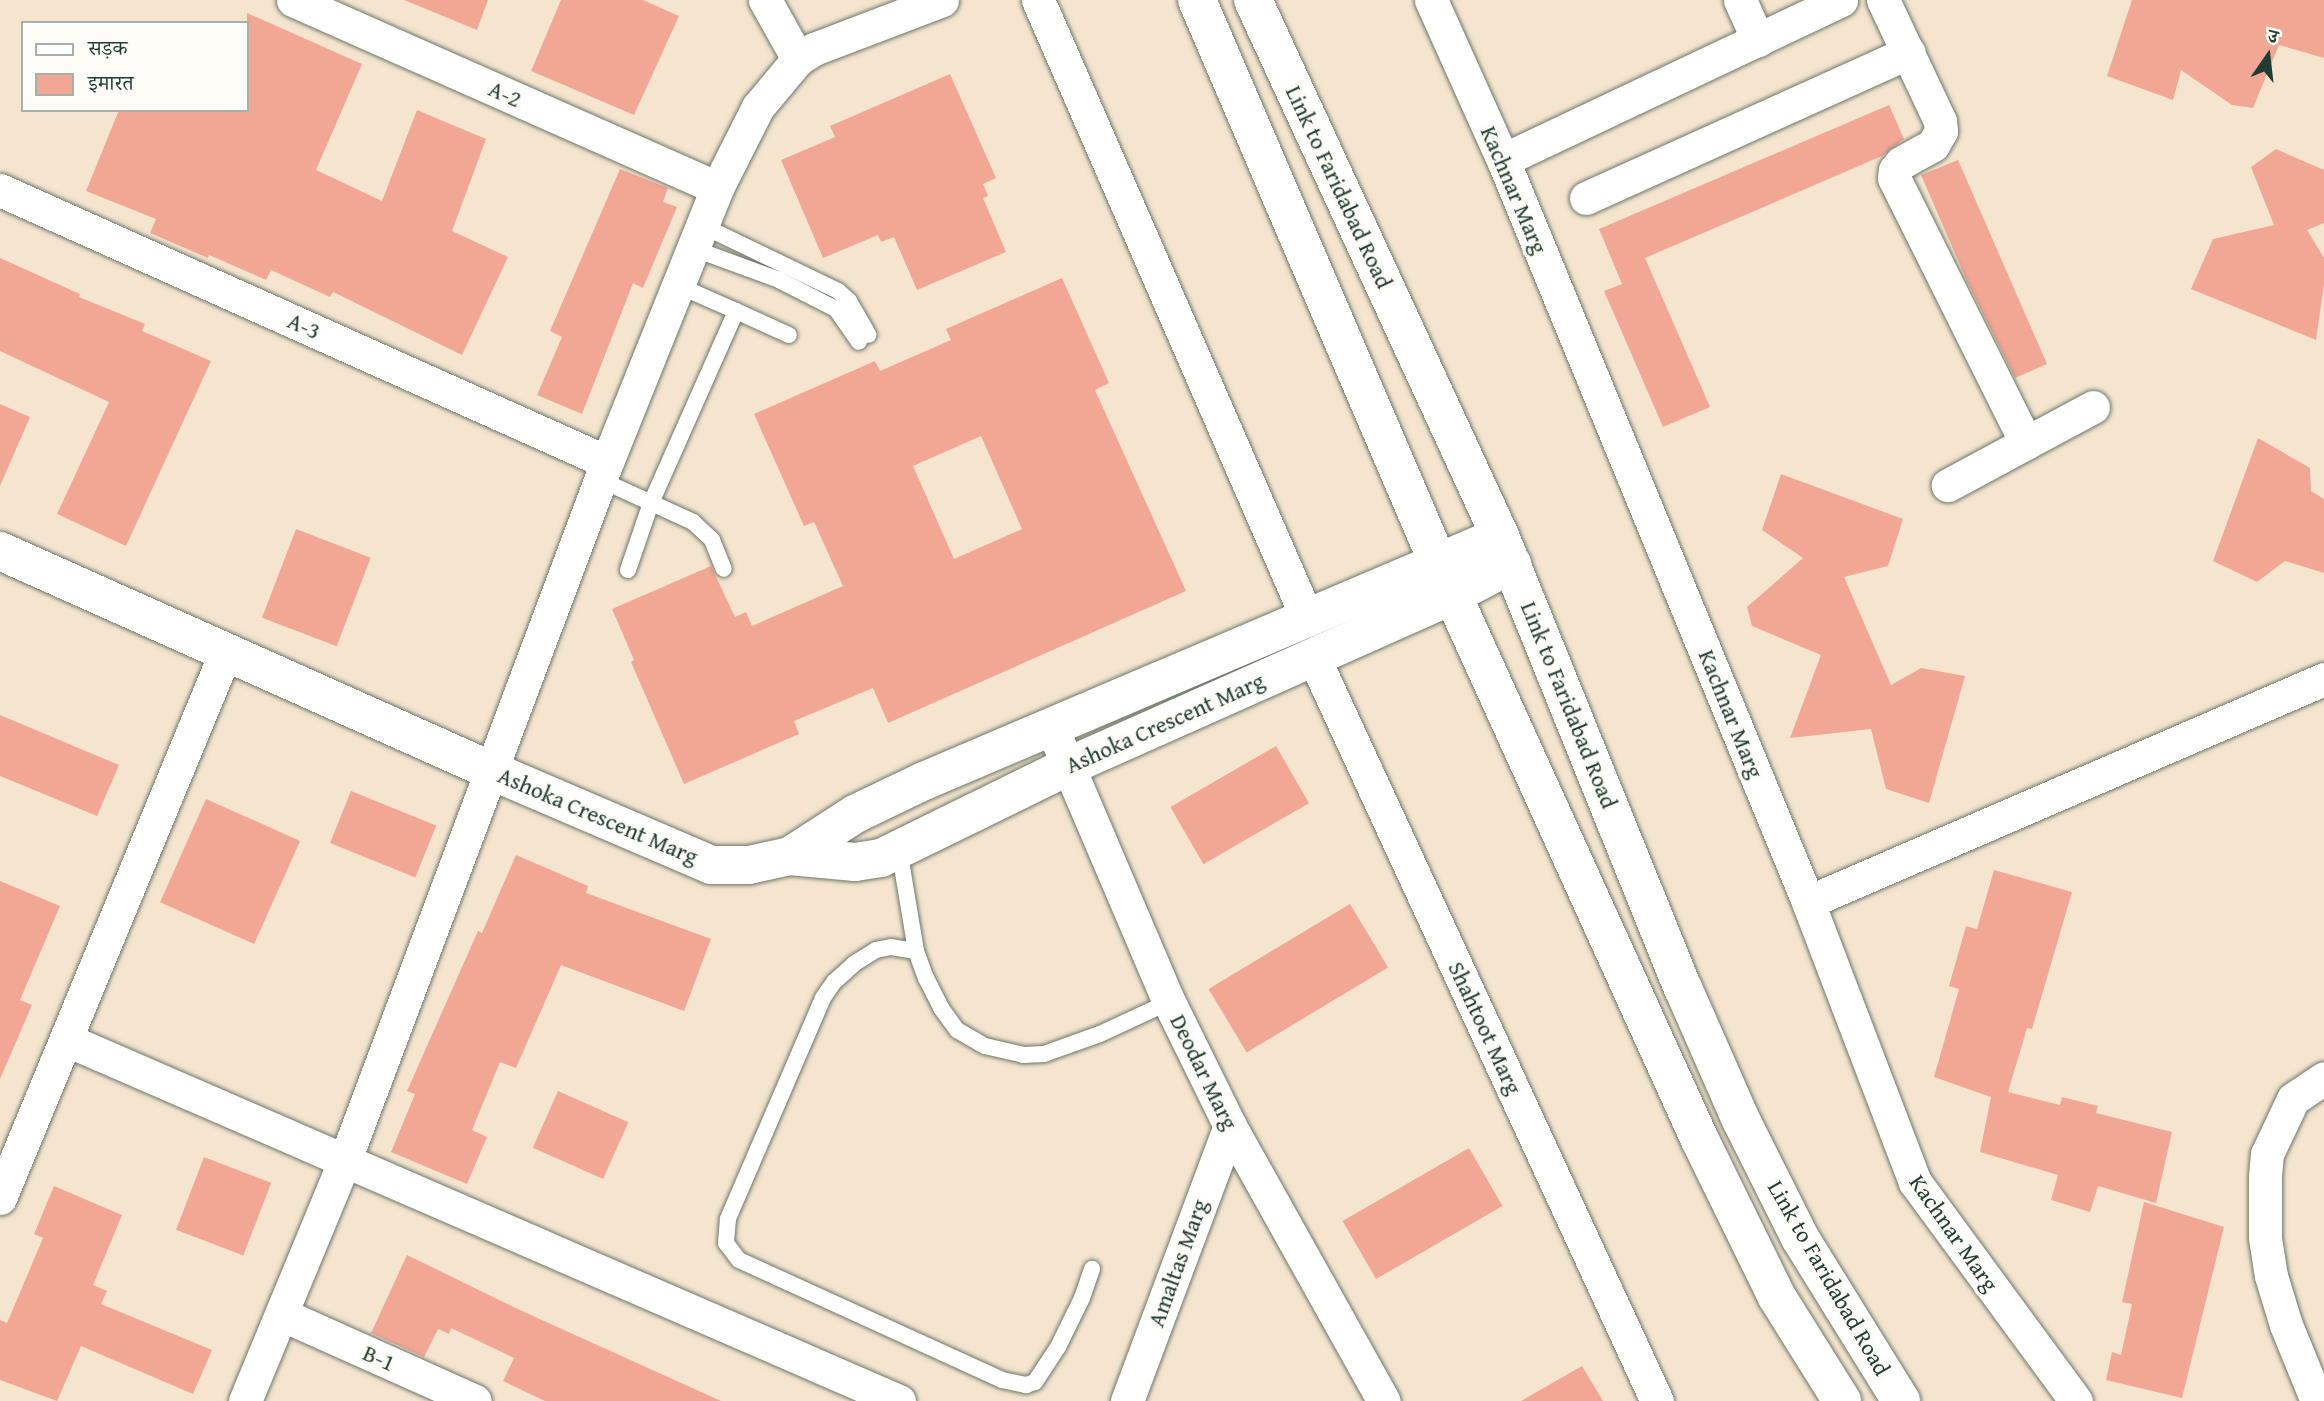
<!DOCTYPE html>
<meta charset="utf-8">
<style>
body{margin:0}
#map{position:relative;width:2324px;height:1401px;overflow:hidden;background:#f6e5ce;font-family:"Gentium Book Plus","Noto Serif Devanagari",serif}
div>[style]{position:absolute}
.building>*{inset:0;background:#f2a794;transform-origin:0 0}
.roads{filter:drop-shadow(0 0 2px #6a786a) drop-shadow(0 0 2px #6a786a)}
.lane>*{height:16px;margin:-8px;padding:0 8px;transform-origin:8px;border-radius:8px;background:#fff}
.street>*{height:33px;margin:-16.5px;padding:0 16.5px;transform-origin:16.5px;border-radius:16.5px;background:#fff}
.secondary>*{height:38px;margin:-19px;padding:0 19px;transform-origin:19px;border-radius:19px;background:#fff}
.primary>*{height:38px;margin:-19px;padding:0 19px;transform-origin:19px;border-radius:19px;background:#fff}
span{translate:-50% -50%;white-space:nowrap;text-align:center;line-height:1.15;-webkit-text-stroke:7px #fdfcf7;paint-order:stroke}
.street-label{font-size:23px;color:#1f3d34}
.legend{position:absolute;left:21px;top:21px;width:228px;height:91px;box-sizing:border-box;background:#fdfcf7;border:2px solid #a4b0a9;margin:0;padding:9px 12px;list-style:none;font-size:21px;color:#1f3d34}
.legend li{display:flex;align-items:center;gap:14px;height:35px}
.legend b{width:35px;border:2px solid #a4b0a9}
.north{position:absolute;left:2233px;top:21px;width:70px;height:70px;-webkit-text-stroke:5px #fdfcf7;paint-order:stroke;rotate:14deg;font-size:19px;font-weight:700;line-height:28px;text-align:center;color:#1f3d34}
.north::after{content:'';display:block;margin:auto;width:24px;height:32px;background:#1f3d34;clip-path:polygon(50% 0,100% 100%,50% 72%,0 100%)}
</style>
<div id="map">
<div class="building">
<i style="clip-path:polygon(404px 0,488px 0,477px 30px)"></i>
<i style="clip-path:polygon(561px 0,643px 0,679px 16px,634px 115px,531px 71px)"></i>
<i style="clip-path:polygon(2132px 0,2324px 0,2324px 58px,2279px 45px,2253px 108px,2232px 105px,2181px 70px,2173px 100px,2107px 76px)"></i>
<i style="clip-path:polygon(247px 13px,362px 64px,316px 170px,382px 201px,417px 110px,486px 139px,452px 231px,508px 257px,462px 355px,333px 292px,330px 297px,271px 270px,266px 280px,209px 255px,208px 258px,150px 233px,156px 219px,86px 191px,119px 110px,247px 110px)"></i>
<i style="clip-path:polygon(950px 74px,996px 178px,983px 184px,988px 196px,983px 198px,1006px 252px,917px 290px,894px 237px,881px 242px,878px 235px,823px 258px,781px 160px,835px 137px,830px 126px)"></i>
<i style="clip-path:polygon(1889px 105px,1904px 139px,1882px 156px,1645px 258px,1710px 407px,1663px 427px,1604px 291px,1622px 284px,1599px 229px)"></i>
<i style="clip-path:polygon(2276px 149px,2324px 170px,2324px 223px,2307px 230px,2324px 258px,2324px 284px,2316px 340px,2191px 289px,2213px 239px,2274px 225px,2251px 167px)"></i>
<i style="clip-path:polygon(1958px 160px,2047px 364px,2015px 378px,1967px 281px,1921px 175px)"></i>
<i style="clip-path:polygon(620px 169px,668px 188px,663px 202px,677px 207px,643px 288px,633px 283px,582px 414px,537px 395px,562px 337px,550px 331px)"></i>
<i style="clip-path:polygon(0 258px,80px 294px,79px 297px,145px 324px,142px 331px,211px 361px,126px 546px,57px 514px,109px 402px,0 351px)"></i>
<i style="clip-path:polygon(evenodd,1062px 278px,1109px 383px,1095px 390px,1186px 591px,888px 723px,873px 688px,794px 721px,799px 734px,684px 784px,631px 662px,634px 660px,612px 609px,711px 566px,735px 617px,746px 612px,752px 626px,843px 586px,814px 522px,804px 526px,754px 414px,875px 361px,880px 371px,951px 340px,946px 329px,1062px 278px,981px 436px,1022px 529px,954px 559px,913px 466px,981px 436px)"></i>
<i style="clip-path:polygon(0 404px,30px 417px,0 486px)"></i>
<i style="clip-path:polygon(2258px 438px,2310px 468px,2311px 491px,2324px 499px,2324px 573px,2285px 561px,2257px 582px,2213px 561px)"></i>
<i style="clip-path:polygon(1781px 474px,1903px 519px,1888px 566px,1844px 577px,1891px 685px,1921px 668px,1965px 676px,1929px 803px,1886px 789px,1871px 729px,1790px 738px,1821px 655px,1752px 626px,1747px 607px,1803px 558px,1762px 530px)"></i>
<i style="left:296px;top:529px;width:80px;height:95px;rotate:21deg"></i>
<i style="clip-path:polygon(0 715px,119px 765px,97px 816px,0 776px)"></i>
<i style="left:1276px;top:746px;width:66px;height:122px;rotate:60deg"></i>
<i style="left:351px;top:791px;width:92px;height:56px;rotate:22deg"></i>
<i style="left:206px;top:799px;width:103px;height:113px;rotate:24deg"></i>
<i style="clip-path:polygon(516px 855px,588px 886px,586px 893px,711px 939px,684px 1011px,561px 965px,516px 1068px,500px 1062px,472px 1130px,487px 1137px,467px 1184px,391px 1152px,415px 1094px,407px 1091px,478px 931px,482px 933px)"></i>
<i style="clip-path:polygon(1994px 870px,2072px 892px,2032px 1029px,2027px 1028px,2008px 1092px,2060px 1105px,2062px 1097px,2098px 1106px,2096px 1113px,2172px 1132px,2156px 1203px,2098px 1186px,2090px 1212px,2051px 1200px,2058px 1175px,1980px 1152px,1991px 1097px,1934px 1077px,1959px 989px,1949px 986px,1966px 926px,1977px 929px)"></i>
<i style="clip-path:polygon(0 881px,60px 906px,20px 1000px,32px 1005px,0 1079px)"></i>
<i style="left:1350px;top:904px;width:74px;height:165px;rotate:59deg"></i>
<i style="left:558px;top:1091px;width:77px;height:62px;rotate:24deg"></i>
<i style="left:1469px;top:1148px;width:67px;height:146px;rotate:60deg"></i>
<i style="left:204px;top:1157px;width:72px;height:78px;rotate:21deg"></i>
<i style="clip-path:polygon(54px 1186px,122px 1215px,93px 1285px,107px 1291px,101px 1304px,212px 1350px,193px 1394px,81px 1346px,57px 1401px,0 1380px,0 1320px,7px 1323px,43px 1238px,34px 1234px)"></i>
<i style="clip-path:polygon(2144px 1202px,2224px 1227px,2182px 1398px,2106px 1380px,2112px 1352px,2121px 1355px,2132px 1304px,2122px 1302px)"></i>
<i style="clip-path:polygon(407px 1255px,522px 1311px,721px 1401px,545px 1401px,503px 1381px,514px 1358px,451px 1328px,449px 1334px,438px 1329px,424px 1357px,371px 1333px)"></i>
<i style="clip-path:polygon(1582px 1366px,1603px 1401px,1521px 1401px)"></i>
</div>
<div class="roads">
<div class="lane">
<i style="left:701px;top:225px;width:152px;rotate:25.7deg"></i>
<i style="left:838px;top:291px;width:15px;rotate:42deg"></i>
<i style="left:849px;top:301px;width:39px;rotate:60deg"></i>
<i style="left:692px;top:248px;width:93px;rotate:20.2deg"></i>
<i style="left:779px;top:280px;width:64px;rotate:27deg"></i>
<i style="left:836px;top:309px;width:40px;rotate:55.1deg"></i>
<i style="left:736px;top:311px;width:58px;rotate:24.4deg"></i>
<i style="left:601px;top:480px;width:101px;rotate:24.5deg"></i>
<i style="left:693px;top:522px;width:26px;rotate:43deg"></i>
<i style="left:712px;top:540px;width:31px;rotate:68deg"></i>
<i style="left:628px;top:570px;width:71px;rotate:-71.1deg"></i>
<i style="left:651px;top:503px;width:210px;rotate:-66.1deg"></i>
<i style="left:736px;top:311px;width:64px;rotate:-156.2deg"></i>
<i style="left:899px;top:849px;width:103px;rotate:80.5deg"></i>
<i style="left:916px;top:951px;width:29px;rotate:70deg"></i>
<i style="left:926px;top:978px;width:34px;rotate:63deg"></i>
<i style="left:941px;top:1008px;width:27px;rotate:54deg"></i>
<i style="left:957px;top:1030px;width:32px;rotate:30deg"></i>
<i style="left:985px;top:1046px;width:39px;rotate:13deg"></i>
<i style="left:1023px;top:1055px;width:21px;rotate:-3deg"></i>
<i style="left:1044px;top:1054px;width:59px;rotate:-19.7deg"></i>
<i style="left:1100px;top:1034px;width:76px;rotate:-24.9deg"></i>
<i style="left:916px;top:951px;width:25px;rotate:-171deg"></i>
<i style="left:891px;top:947px;width:15px;rotate:169deg"></i>
<i style="left:876px;top:950px;width:26px;rotate:148deg"></i>
<i style="left:854px;top:964px;width:27px;rotate:138deg"></i>
<i style="left:834px;top:982px;width:19px;rotate:125deg"></i>
<i style="left:823px;top:998px;width:241px;rotate:113.3deg"></i>
<i style="left:728px;top:1219px;width:24px;rotate:95deg"></i>
<i style="left:726px;top:1243px;width:21px;rotate:53deg"></i>
<i style="left:739px;top:1260px;width:289px;rotate:24.5deg"></i>
<i style="left:1002px;top:1380px;width:25px;rotate:12deg"></i>
<i style="left:1026px;top:1385px;width:9px;rotate:-18deg"></i>
<i style="left:1035px;top:1382px;width:42px;rotate:-56.7deg"></i>
<i style="left:1058px;top:1347px;width:55px;rotate:-63.9deg"></i>
<i style="left:1082px;top:1298px;width:31px;rotate:-71deg"></i>
</div>
<div class="street">
<i style="left:293px;top:0;width:464px;rotate:23.9deg"></i>
<i style="left:765px;top:0;width:68px;rotate:60.8deg"></i>
<i style="left:1038px;top:0;width:676px;rotate:66.47deg"></i>
<i style="left:1431px;top:0;width:175px;rotate:65.8deg"></i>
<i style="left:1503px;top:160px;width:802px;rotate:67.65deg"></i>
<i style="left:1808px;top:902px;width:300px;rotate:69.1deg"></i>
<i style="left:1915px;top:1182px;width:272px;rotate:53.7deg"></i>
<i style="left:1740px;top:0;width:44px;rotate:65.8deg"></i>
<i style="left:1883px;top:0;width:134px;rotate:64.8deg"></i>
<i style="left:1940px;top:121px;width:10px;rotate:84deg"></i>
<i style="left:1941px;top:131px;width:16px;rotate:120deg"></i>
<i style="left:1933px;top:145px;width:37px;rotate:151deg"></i>
<i style="left:1901px;top:163px;width:9px;rotate:131deg"></i>
<i style="left:1895px;top:170px;width:8px;rotate:97deg"></i>
<i style="left:1894px;top:178px;width:296px;rotate:63.5deg"></i>
<i style="left:2026px;top:443px;width:89px;rotate:151.7deg"></i>
<i style="left:1503px;top:160px;width:374px;rotate:-25.3deg"></i>
<i style="left:0;top:190px;width:665px;rotate:24.14deg"></i>
<i style="left:1586px;top:198px;width:354px;rotate:-24.3deg"></i>
<i style="left:2026px;top:443px;width:76px;rotate:-28.2deg"></i>
<i style="left:1313px;top:656px;width:821px;rotate:65.22deg"></i>
<i style="left:1052px;top:728px;width:298px;rotate:66.9deg"></i>
<i style="left:1169px;top:1002px;width:138px;rotate:63.8deg"></i>
<i style="left:1230px;top:1126px;width:315px;rotate:60.8deg"></i>
<i style="left:1808px;top:902px;width:562px;rotate:-23.37deg"></i>
<i style="left:67px;top:1040px;width:907px;rotate:23.46deg"></i>
<i style="left:0;top:1198px;width:592px;rotate:-67.55deg"></i>
<i style="left:283px;top:1315px;width:210px;rotate:24.1deg"></i>
<i style="left:245px;top:1401px;width:261px;rotate:-67.5deg"></i>
<i style="left:345px;top:1160px;width:746px;rotate:-69.43deg"></i>
<i style="left:607px;top:462px;width:295px;rotate:-68.1deg"></i>
<i style="left:717px;top:188px;width:91px;rotate:-63.2deg"></i>
<i style="left:758px;top:107px;width:62px;rotate:-50.2deg"></i>
<i style="left:798px;top:59px;width:19px;rotate:-32deg"></i>
<i style="left:814px;top:49px;width:137px;rotate:-20.9deg"></i>
<i style="left:1127px;top:1401px;width:294px;rotate:-69.5deg"></i>
<i style="left:2317px;top:1401px;width:82px;rotate:-112.2deg"></i>
<i style="left:2286px;top:1325px;width:51px;rotate:-107deg"></i>
<i style="left:2271px;top:1276px;width:39px;rotate:-99deg"></i>
<i style="left:2265px;top:1237px;width:61px;rotate:-90deg"></i>
<i style="left:2265px;top:1176px;width:22px;rotate:-85deg"></i>
<i style="left:2267px;top:1154px;width:61px;rotate:-64.7deg"></i>
<i style="left:2293px;top:1099px;width:37px;rotate:-34deg"></i>
</div>
<div class="secondary">
<i style="left:0;top:551px;width:539px;rotate:24.09deg"></i>
<i style="left:492px;top:771px;width:238px;rotate:23.2deg"></i>
<i style="left:711px;top:865px;width:38px"></i>
<i style="left:749px;top:865px;width:42px;rotate:-12.4deg"></i>
<i style="left:790px;top:856px;width:65px;rotate:5.3deg"></i>
<i style="left:855px;top:862px;width:26px;rotate:-9deg"></i>
<i style="left:881px;top:858px;width:207px;rotate:-26.1deg"></i>
<i style="left:1067px;top:767px;width:423px;rotate:-24deg"></i>
<i style="left:1453px;top:595px;width:67px;rotate:-27.7deg"></i>
<i style="left:790px;top:856px;width:77px;rotate:-32.9deg"></i>
<i style="left:855px;top:814px;width:76px;rotate:-25.6deg"></i>
<i style="left:924px;top:781px;width:626px;rotate:-23.04deg"></i>
</div>
<div class="primary">
<i style="left:1197px;top:0;width:615px;rotate:66.81deg"></i>
<i style="left:1439px;top:565px;width:631px;rotate:65.59deg"></i>
<i style="left:1700px;top:1140px;width:175px;rotate:63.9deg"></i>
<i style="left:1777px;top:1297px;width:123px;rotate:58deg"></i>
<i style="left:1253px;top:0;width:590px;rotate:65.26deg"></i>
<i style="left:1500px;top:536px;width:488px;rotate:68deg"></i>
<i style="left:1683px;top:988px;width:144px;rotate:66.3deg"></i>
<i style="left:1741px;top:1120px;width:132px;rotate:63.4deg"></i>
<i style="left:1800px;top:1238px;width:192px;rotate:58.2deg"></i>
</div>
</div>
<div class="street-label">
<span style="left:505px;top:94px;rotate:24deg">A-2</span>
<span style="left:1339px;top:187px;rotate:65deg">Link to Faridabad Road</span>
<span style="left:1514px;top:190px;rotate:67deg">Kachnar Marg</span>
<span style="left:304px;top:326px;rotate:24deg">A-3</span>
<span style="left:1569px;top:705px;rotate:68deg">Link to Faridabad Road</span>
<span style="left:1731px;top:714px;rotate:68deg">Kachnar Marg</span>
<span style="left:1165px;top:723px;rotate:-24deg">Ashoka Crescent Marg</span>
<span style="left:598px;top:816px;rotate:23deg">Ashoka Crescent Marg</span>
<span style="left:1485px;top:1028px;rotate:65deg">Shahtoot Marg</span>
<span style="left:1204px;top:1072px;rotate:64deg">Deodar Marg</span>
<span style="left:1954px;top:1233px;rotate:55deg">Kachnar Marg</span>
<span style="left:1178px;top:1263px;rotate:-70deg">Amaltas Marg</span>
<span style="left:1829px;top:1278px;rotate:60deg">Link to Faridabad Road</span>
<span style="left:379px;top:1358px;rotate:24deg">B-1</span>
</div>
<ul class="legend">
<li><b style="height:9px;background:#fff"></b>सड़क</li>
<li><b style="height:19px;background:#f2a794"></b>इमारत</li>
</ul>
<div class="north">उ</div>
</div>
